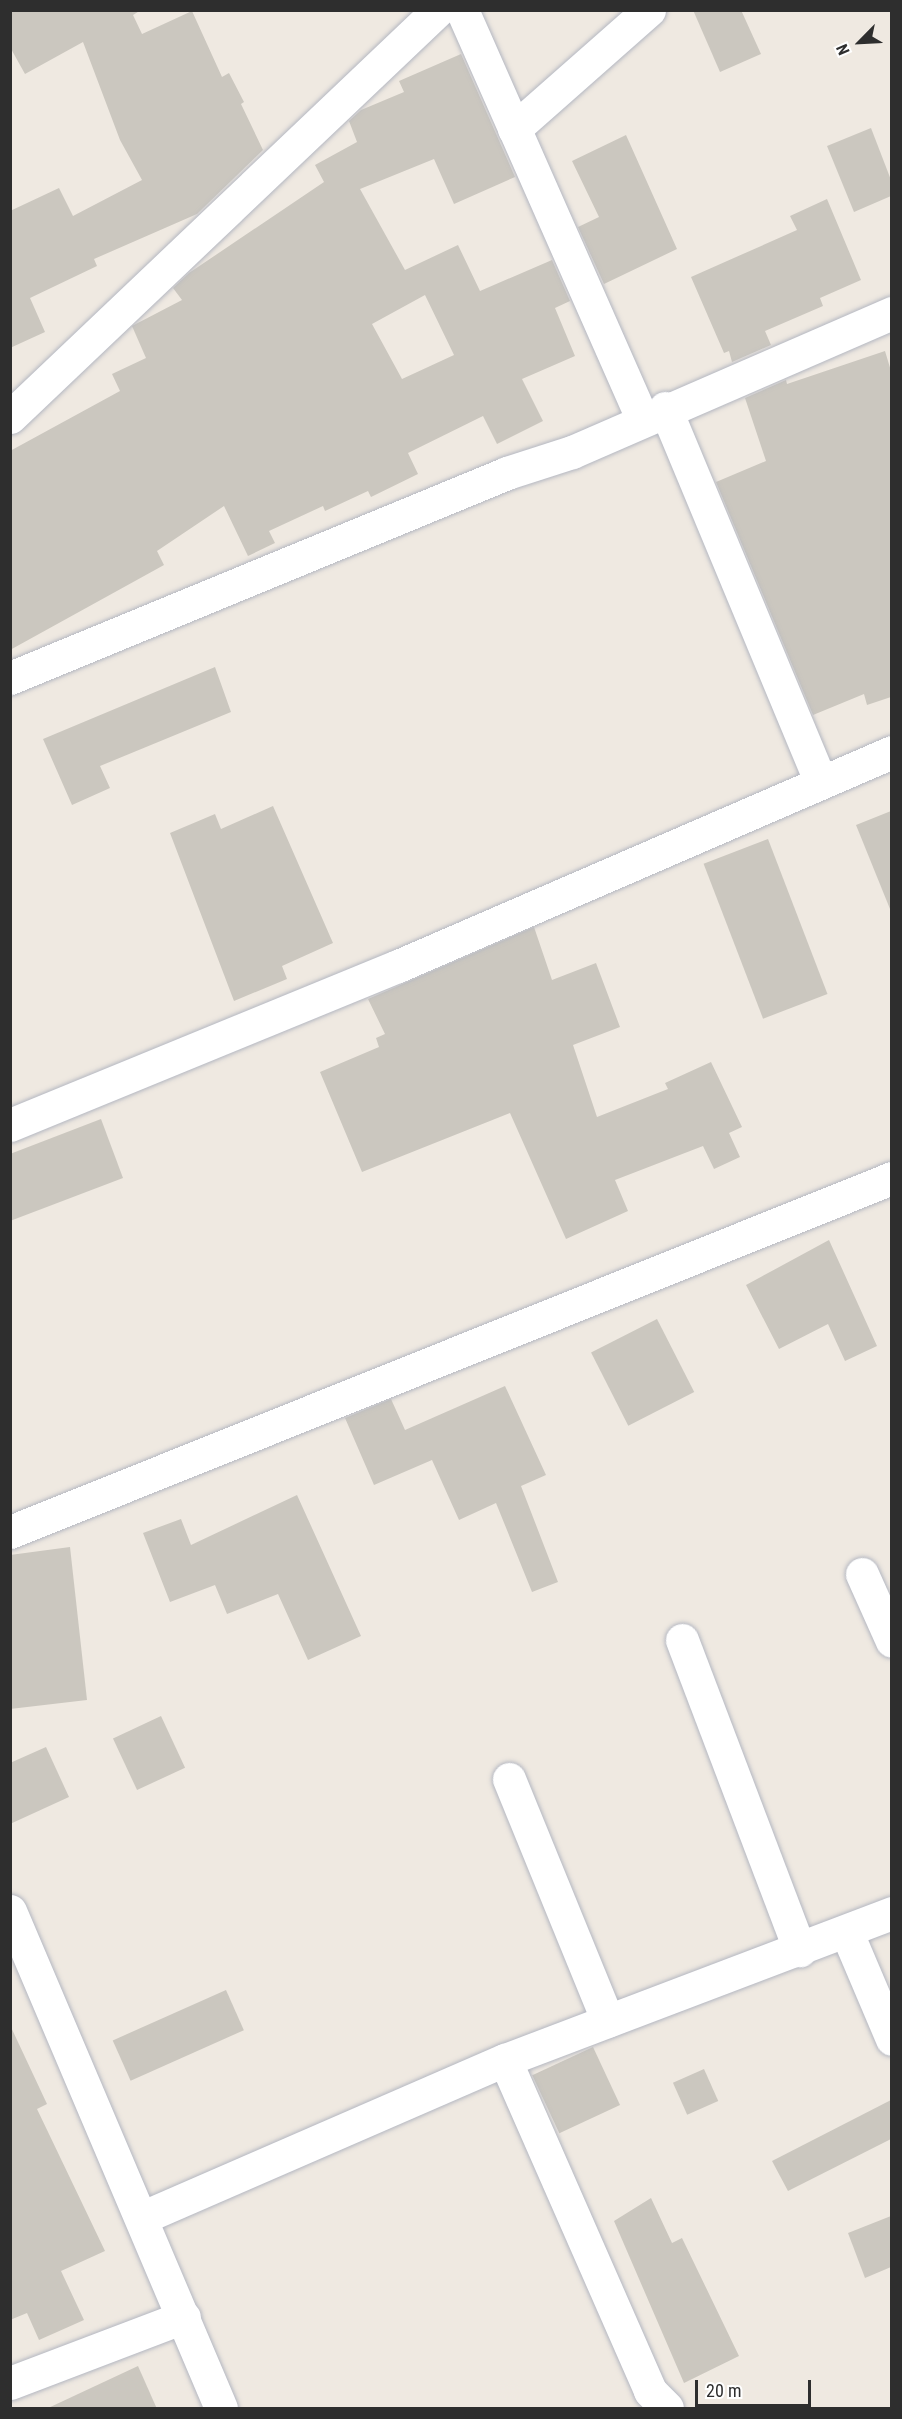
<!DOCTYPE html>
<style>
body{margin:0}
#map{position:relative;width:902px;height:2419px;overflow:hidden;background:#efe9e1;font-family:"Roboto Condensed",sans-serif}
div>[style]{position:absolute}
.building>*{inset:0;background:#cbc7bf;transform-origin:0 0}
.roads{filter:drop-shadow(0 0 2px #b4b7c1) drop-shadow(0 0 2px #b4b7c1)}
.minor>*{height:33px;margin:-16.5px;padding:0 16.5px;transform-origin:16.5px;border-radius:16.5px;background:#fff}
span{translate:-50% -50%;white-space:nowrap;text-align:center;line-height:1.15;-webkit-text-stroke:4.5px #fff;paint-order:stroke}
.frame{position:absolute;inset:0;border:12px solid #2e2e2e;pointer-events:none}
.north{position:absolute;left:830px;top:12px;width:60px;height:60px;-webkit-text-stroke:4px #fff;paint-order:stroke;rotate:246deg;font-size:16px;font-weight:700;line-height:24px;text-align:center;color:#2e2e2e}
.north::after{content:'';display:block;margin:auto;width:21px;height:27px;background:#2e2e2e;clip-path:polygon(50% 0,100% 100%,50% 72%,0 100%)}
.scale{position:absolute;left:695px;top:2380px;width:116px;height:27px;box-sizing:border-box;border:3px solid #2e2e2e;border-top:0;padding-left:8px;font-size:18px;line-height:21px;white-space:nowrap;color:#2e2e2e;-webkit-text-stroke:4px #fff;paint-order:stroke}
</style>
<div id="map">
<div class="building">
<i style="clip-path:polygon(10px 10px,141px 10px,133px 15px,142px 34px,192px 11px,222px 77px,229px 73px,244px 102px,241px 104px,263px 150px,197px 214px,94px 259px,97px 266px,30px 298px,45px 332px,10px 348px,10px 211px,59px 188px,73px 216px,142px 180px,120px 140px,83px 42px,25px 74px,10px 47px)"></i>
<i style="clip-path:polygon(693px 10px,741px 10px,761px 54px,720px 72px)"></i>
<i style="clip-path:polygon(evenodd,461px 54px,515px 177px,454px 204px,434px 159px,360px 189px,405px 270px,458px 245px,480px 291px,552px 260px,570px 301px,555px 308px,575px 356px,522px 379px,543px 421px,497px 444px,483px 416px,408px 453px,418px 474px,371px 497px,368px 491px,325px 511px,323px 506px,269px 531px,275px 543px,248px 556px,224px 506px,157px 551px,164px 565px,10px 650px,10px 451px,120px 391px,112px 374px,146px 358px,132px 326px,182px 300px,173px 288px,189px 273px,324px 182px,315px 165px,357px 142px,349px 121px,361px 110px,404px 92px,399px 81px,461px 54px,425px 295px,454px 355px,402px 379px,372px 324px,425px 295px)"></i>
<i style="clip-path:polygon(871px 128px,891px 180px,891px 196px,854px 212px,827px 146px)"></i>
<i style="clip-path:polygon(626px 135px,677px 249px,604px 284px,578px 227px,599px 217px,572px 161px)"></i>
<i style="clip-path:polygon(827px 199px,861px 280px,820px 298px,823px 306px,765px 331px,771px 345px,732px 362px,729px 351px,724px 353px,691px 277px,797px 230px,790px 216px)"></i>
<i style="clip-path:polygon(885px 351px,891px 371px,891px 697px,867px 705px,864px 694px,813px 715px,716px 482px,766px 461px,745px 398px,786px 380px,787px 384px)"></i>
<i style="clip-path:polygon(215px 667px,231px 712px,100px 766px,110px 788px,72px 805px,43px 739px)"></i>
<i style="clip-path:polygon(273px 806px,333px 943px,282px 966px,287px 979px,234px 1001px,170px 833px,215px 814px,221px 829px)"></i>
<i style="clip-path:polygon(891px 811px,891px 908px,890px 909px,856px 825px)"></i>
<i style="left:768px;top:839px;width:166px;height:69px;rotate:69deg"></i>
<i style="clip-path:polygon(534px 927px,552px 980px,596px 963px,620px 1027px,573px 1045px,597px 1117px,668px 1089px,665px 1083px,711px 1062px,742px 1127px,729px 1133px,740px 1157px,714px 1169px,703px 1146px,615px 1180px,628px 1211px,566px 1239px,510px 1113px,362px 1172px,320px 1072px,379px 1047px,376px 1038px,385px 1034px,368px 999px)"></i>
<i style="clip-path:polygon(101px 1119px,123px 1178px,10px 1221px,10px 1154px)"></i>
<i style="clip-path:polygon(829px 1240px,877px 1346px,845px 1361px,828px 1324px,779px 1349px,746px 1285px)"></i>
<i style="left:657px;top:1319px;width:82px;height:74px;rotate:63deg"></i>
<i style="clip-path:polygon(505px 1386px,546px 1475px,521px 1486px,558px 1582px,532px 1592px,496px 1503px,459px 1520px,432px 1460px,374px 1485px,345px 1418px,391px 1399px,405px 1430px)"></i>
<i style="clip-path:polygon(297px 1495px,361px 1636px,308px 1660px,278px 1594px,227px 1614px,215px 1585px,170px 1602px,143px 1533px,181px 1519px,191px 1545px)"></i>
<i style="clip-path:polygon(70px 1547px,87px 1700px,10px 1709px,10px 1555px)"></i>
<i style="left:161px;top:1716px;width:57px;height:53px;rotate:65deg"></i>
<i style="clip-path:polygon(46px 1747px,69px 1797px,10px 1824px,10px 1763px)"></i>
<i style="left:226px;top:1990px;width:44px;height:124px;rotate:66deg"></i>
<i style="clip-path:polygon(10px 2025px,47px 2104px,37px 2109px,105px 2251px,61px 2271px,84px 2320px,39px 2340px,27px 2313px,10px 2320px)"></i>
<i style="left:593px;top:2047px;width:64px;height:67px;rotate:65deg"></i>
<i style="left:704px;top:2069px;width:35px;height:34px;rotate:66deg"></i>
<i style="clip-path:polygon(891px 2100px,891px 2139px,788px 2191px,772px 2161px)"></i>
<i style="clip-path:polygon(651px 2198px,672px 2243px,682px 2238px,739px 2356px,684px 2383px,614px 2221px)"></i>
<i style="clip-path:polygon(891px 2216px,891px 2267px,865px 2278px,848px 2233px)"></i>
<i style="clip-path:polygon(138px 2366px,157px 2409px,46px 2409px)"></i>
</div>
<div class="roads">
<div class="minor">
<i style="left:462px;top:10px;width:446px;rotate:66.2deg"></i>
<i style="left:514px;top:129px;width:180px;rotate:-41.4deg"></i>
<i style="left:665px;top:408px;width:403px;rotate:67.4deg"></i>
<i style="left:10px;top:417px;width:591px;rotate:-43.56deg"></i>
<i style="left:10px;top:678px;width:538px;rotate:-22.41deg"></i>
<i style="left:507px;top:473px;width:68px;rotate:-17.9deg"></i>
<i style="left:572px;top:452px;width:349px;rotate:-23.5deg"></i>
<i style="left:10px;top:1125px;width:419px;rotate:-22.3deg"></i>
<i style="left:398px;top:966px;width:538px;rotate:-23.42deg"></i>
<i style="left:10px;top:1532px;width:950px;rotate:-21.87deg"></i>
<i style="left:862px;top:1574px;width:73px;rotate:65.9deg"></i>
<i style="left:682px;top:1640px;width:332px;rotate:69.2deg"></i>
<i style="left:509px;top:1779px;width:261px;rotate:67.8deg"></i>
<i style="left:10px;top:1911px;width:540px;rotate:67deg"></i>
<i style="left:847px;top:1933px;width:115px;rotate:67deg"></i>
<i style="left:505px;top:2060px;width:361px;rotate:66.3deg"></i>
<i style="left:650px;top:2391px;width:24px;rotate:45deg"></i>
<i style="left:141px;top:2218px;width:397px;rotate:-23.5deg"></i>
<i style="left:505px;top:2060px;width:414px;rotate:-20.8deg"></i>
<i style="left:10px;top:2383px;width:186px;rotate:-20.8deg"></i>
</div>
</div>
<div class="frame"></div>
<div class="north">N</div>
<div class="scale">20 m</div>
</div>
